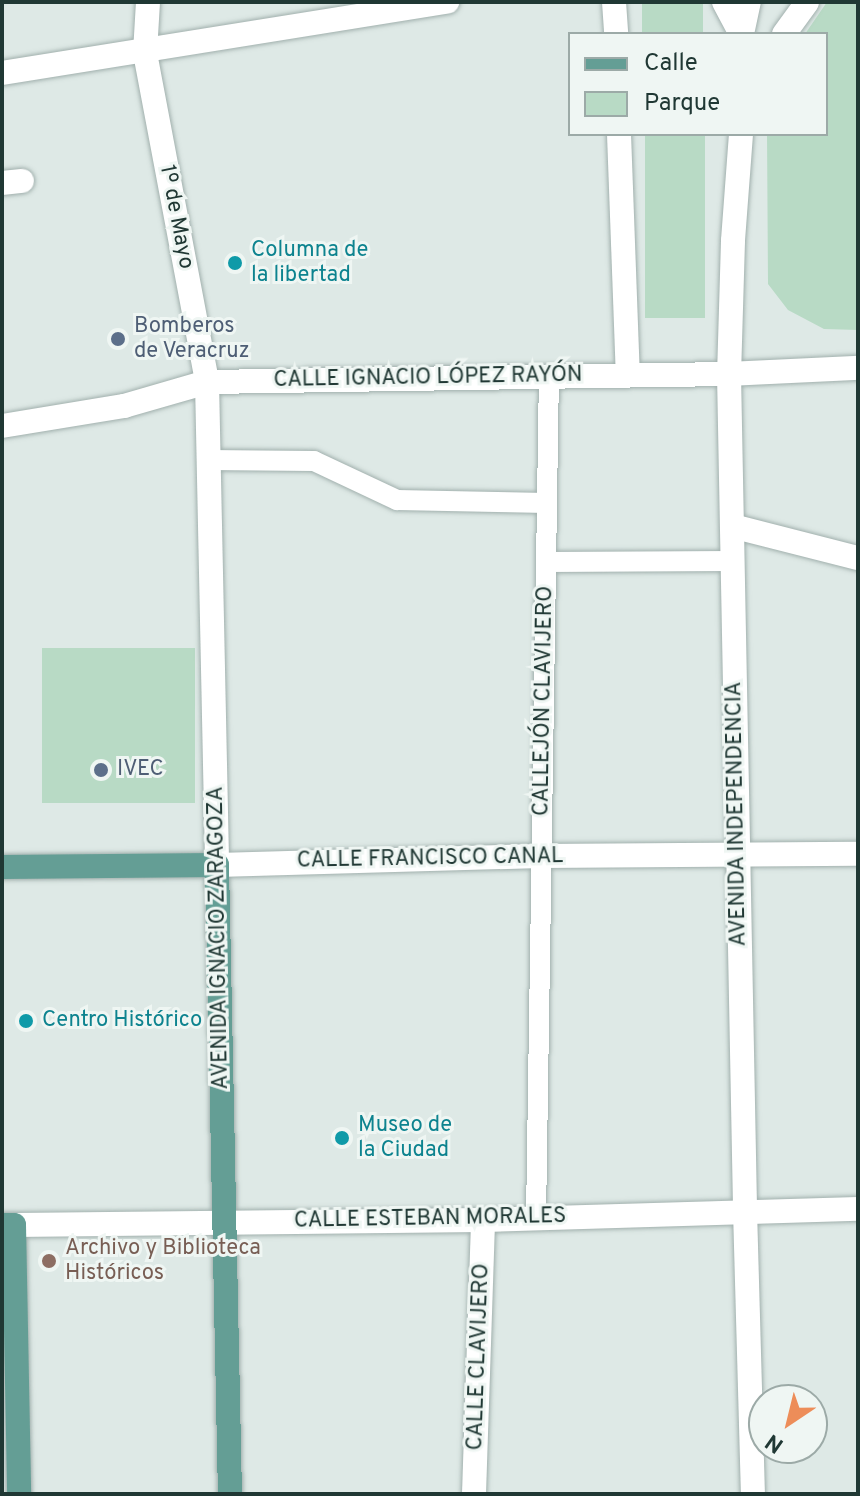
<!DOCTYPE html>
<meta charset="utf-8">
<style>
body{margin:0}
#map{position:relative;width:860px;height:1496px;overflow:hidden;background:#dee9e6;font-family:Overpass,sans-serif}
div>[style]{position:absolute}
.green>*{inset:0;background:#b8dac5;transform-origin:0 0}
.roads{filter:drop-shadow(0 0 2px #a1b0ad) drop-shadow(0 0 2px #a1b0ad)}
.pedestrian>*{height:20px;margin:-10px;padding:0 10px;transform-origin:10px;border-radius:10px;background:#fff}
.minor>*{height:24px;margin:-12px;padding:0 12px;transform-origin:12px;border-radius:12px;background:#fff}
.tertiary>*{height:24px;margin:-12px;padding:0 12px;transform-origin:12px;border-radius:12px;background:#fff}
.secondary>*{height:24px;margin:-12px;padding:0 12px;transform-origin:12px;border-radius:12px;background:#fff}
.primary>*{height:24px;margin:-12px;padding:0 12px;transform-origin:12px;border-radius:12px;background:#649e95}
.dots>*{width:22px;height:22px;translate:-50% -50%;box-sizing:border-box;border:4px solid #eff6f3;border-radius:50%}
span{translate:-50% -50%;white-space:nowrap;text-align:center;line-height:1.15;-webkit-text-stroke:6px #eff6f3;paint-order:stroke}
.street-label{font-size:22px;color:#203834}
.culture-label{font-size:22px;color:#0d838f}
.left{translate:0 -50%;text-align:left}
.service-label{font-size:22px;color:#4e5e75}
.education-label{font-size:22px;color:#785e54}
.frame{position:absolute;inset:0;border:4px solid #203834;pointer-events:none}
.legend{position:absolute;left:568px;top:32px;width:260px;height:104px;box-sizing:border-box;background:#eff6f3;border:2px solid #9caaa7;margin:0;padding:10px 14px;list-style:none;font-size:24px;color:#203834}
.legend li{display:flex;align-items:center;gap:16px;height:40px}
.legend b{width:40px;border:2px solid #9caaa7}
.north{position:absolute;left:748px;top:1384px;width:80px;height:80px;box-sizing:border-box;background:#eff6f3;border:2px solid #9caaa7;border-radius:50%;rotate:215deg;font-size:22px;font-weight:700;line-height:32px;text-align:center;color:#203834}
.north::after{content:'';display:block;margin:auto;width:28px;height:36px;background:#ed8d59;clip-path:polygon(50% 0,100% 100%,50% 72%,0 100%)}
</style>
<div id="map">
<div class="green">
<i style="left:642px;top:2px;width:61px;height:32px"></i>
<i style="clip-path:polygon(827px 2px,858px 2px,858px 330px,824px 329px,788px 310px,768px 284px,767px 134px,826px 134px,826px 34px,805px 34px)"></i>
<i style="left:645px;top:134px;width:60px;height:184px"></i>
<i style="left:195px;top:648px;width:155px;height:153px;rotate:90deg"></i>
</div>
<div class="roads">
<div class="pedestrian">
<i style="left:207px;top:460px;width:107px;rotate:0.5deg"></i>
<i style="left:314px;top:461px;width:92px;rotate:25.2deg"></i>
<i style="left:397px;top:500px;width:150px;rotate:1.1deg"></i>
<i style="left:546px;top:562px;width:186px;rotate:-0.3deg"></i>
<i style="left:536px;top:1218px;width:843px;rotate:-89.12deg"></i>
</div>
<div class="minor">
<i style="left:148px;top:2px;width:51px;rotate:93.4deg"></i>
<i style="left:145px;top:53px;width:335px;rotate:79.3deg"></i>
<i style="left:207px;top:382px;width:483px;rotate:88.8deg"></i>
<i style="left:614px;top:2px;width:32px;rotate:86deg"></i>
<i style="left:724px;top:2px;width:36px;rotate:62deg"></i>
<i style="left:742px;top:34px;width:33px;rotate:-78deg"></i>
<i style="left:2px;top:73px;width:451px;rotate:-9.1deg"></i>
<i style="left:619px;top:134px;width:241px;rotate:87.9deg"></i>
<i style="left:2px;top:183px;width:20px;rotate:-6deg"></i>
<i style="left:2px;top:426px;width:124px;rotate:-9.3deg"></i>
<i style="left:124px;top:406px;width:86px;rotate:-16.1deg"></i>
<i style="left:207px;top:382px;width:522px;rotate:-0.88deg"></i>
<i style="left:732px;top:526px;width:130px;rotate:14.3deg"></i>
<i style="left:474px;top:1494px;width:274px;rotate:-88.1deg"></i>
</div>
<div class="tertiary">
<i style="left:745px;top:1210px;width:284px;rotate:88.4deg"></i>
</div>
<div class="secondary">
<i style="left:784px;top:34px;width:39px;rotate:-54deg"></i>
<i style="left:741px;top:134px;width:107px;rotate:94.3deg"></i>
<i style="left:733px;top:241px;width:133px;rotate:91.7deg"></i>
<i style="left:729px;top:374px;width:836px;rotate:88.9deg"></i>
<i style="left:729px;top:374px;width:129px;rotate:-2.7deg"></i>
<i style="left:217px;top:865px;width:324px;rotate:-1.6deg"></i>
<i style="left:541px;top:856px;width:317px;rotate:-0.4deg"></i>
<i style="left:14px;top:1225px;width:469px;rotate:-0.6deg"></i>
<i style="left:483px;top:1220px;width:375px;rotate:-1.7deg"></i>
</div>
<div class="primary">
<i style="left:2px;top:867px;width:215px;rotate:-0.5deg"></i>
<i style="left:217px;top:865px;width:629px;rotate:88.82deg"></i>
<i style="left:2px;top:1225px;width:12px"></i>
<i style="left:14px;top:1225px;width:269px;rotate:88.9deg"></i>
</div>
</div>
<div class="dots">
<i style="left:235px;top:263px;background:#0f9aa8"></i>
<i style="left:118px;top:339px;background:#5c6f8a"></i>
<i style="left:101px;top:770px;background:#5c6f8a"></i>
<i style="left:26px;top:1021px;background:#0f9aa8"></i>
<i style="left:342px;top:1138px;background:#0f9aa8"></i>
<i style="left:49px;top:1261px;background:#8d6e63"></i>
</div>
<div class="street-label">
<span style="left:176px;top:217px;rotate:79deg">1º de Mayo</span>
<span style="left:428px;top:378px;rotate:-1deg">CALLE IGNACIO LÓPEZ RAYÓN</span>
<span style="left:544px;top:701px;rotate:-89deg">CALLEJÓN CLAVIJERO</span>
<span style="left:737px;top:814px;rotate:-91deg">AVENIDA INDEPENDENCIA</span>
<span style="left:430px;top:859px;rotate:-1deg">CALLE FRANCISCO CANAL</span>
<span style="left:219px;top:938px;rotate:-91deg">AVENIDA IGNACIO ZARAGOZA</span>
<span style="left:430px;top:1219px;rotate:-1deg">CALLE ESTEBAN MORALES</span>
<span style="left:479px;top:1357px;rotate:-88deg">CALLE CLAVIJERO</span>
</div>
<div class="culture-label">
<span class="left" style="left:251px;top:263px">Columna de<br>la libertad</span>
<span class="left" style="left:42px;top:1021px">Centro Histórico</span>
<span class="left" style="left:358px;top:1138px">Museo de<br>la Ciudad</span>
</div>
<div class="service-label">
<span class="left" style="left:134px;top:339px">Bomberos<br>de Veracruz</span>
<span class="left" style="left:117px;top:770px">IVEC</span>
</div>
<div class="education-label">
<span class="left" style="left:65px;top:1261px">Archivo y Biblioteca<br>Históricos</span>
</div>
<div class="frame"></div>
<ul class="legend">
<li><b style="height:10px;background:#649e95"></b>Calle</li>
<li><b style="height:22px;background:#b8dac5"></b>Parque</li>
</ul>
<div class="north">N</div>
</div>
